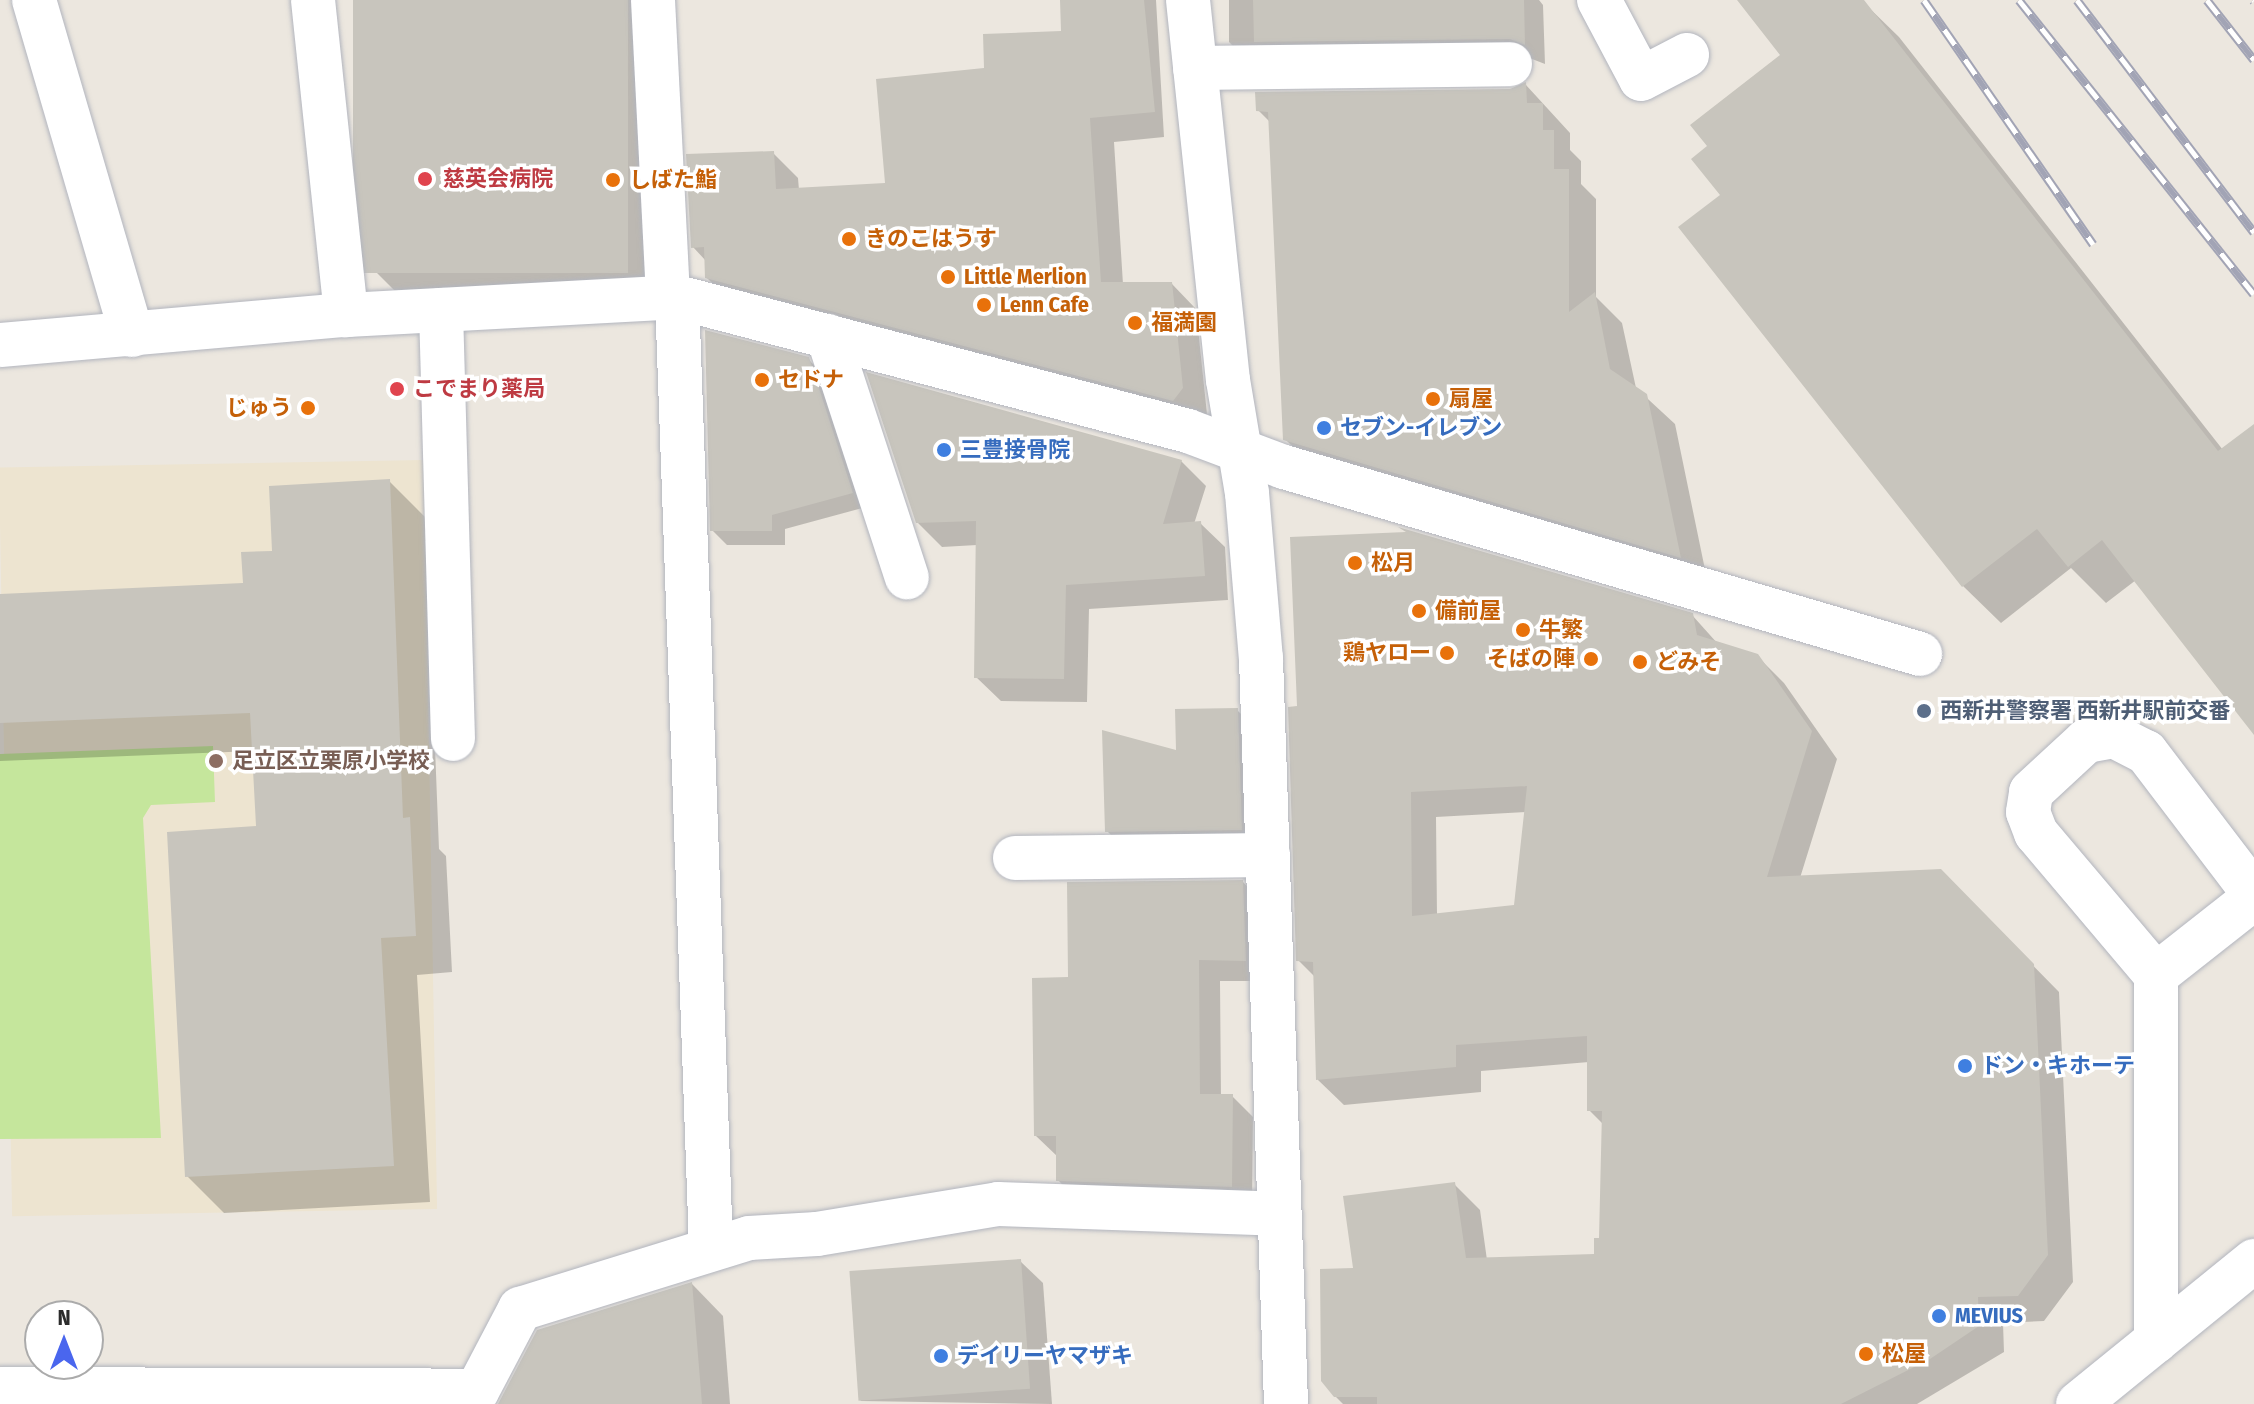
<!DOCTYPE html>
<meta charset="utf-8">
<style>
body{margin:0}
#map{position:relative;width:2254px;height:1404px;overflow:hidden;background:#ece7df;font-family:"Fira Sans Condensed","Noto Sans JP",sans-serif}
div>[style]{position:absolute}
.education>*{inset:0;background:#ede4d0;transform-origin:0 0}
.pitch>*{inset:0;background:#c5e69c}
.shadow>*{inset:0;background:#0003}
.building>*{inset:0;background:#c8c5bd;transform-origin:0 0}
.roads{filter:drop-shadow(0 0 2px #b2b5be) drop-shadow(0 0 2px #b2b5be)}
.minor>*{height:44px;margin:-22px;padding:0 22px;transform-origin:22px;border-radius:22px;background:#fff}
.rail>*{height:9px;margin-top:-4.5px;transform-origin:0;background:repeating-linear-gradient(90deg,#fff 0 18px,#a2a4b5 0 36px);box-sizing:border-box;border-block:2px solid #a2a4b5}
.dots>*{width:22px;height:22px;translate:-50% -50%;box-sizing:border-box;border:4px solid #fff;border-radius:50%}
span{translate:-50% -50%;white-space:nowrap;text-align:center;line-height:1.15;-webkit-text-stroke:7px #fff;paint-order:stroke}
.health-label{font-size:22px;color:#be3a42;font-weight:700}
.left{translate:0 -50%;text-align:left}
.food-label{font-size:22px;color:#c56008;font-weight:700}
.right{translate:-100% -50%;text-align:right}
.shop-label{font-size:22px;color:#366cbe;font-weight:700}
.service-label{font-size:22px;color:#4e5e75;font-weight:700}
.education-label{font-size:22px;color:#785e54;font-weight:700}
.north{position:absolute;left:24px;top:1300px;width:80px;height:80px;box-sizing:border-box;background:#fff;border:2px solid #ababab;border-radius:50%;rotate:0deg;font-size:22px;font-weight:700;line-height:32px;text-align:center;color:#2c2c2c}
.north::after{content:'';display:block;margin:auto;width:28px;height:36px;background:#4a66ee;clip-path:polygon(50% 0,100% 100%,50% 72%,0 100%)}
</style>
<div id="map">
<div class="education">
<i style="left:424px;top:460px;width:749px;height:425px;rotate:89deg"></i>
</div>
<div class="pitch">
<i style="clip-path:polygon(213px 746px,215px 802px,151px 805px,143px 818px,161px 1138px,0 1139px,0 754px)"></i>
</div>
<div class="shadow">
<i style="clip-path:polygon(355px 0,663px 0,667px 279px,403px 299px,376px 272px)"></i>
<i style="clip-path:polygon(1062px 0,1156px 0,1164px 137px,1114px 142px,1123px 284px,1172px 284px,1196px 309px,1207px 414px,1198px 425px,732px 303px,707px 278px,706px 261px,693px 247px,773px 153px,798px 178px,799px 190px,887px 185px,986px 70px,1064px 33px)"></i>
<i style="clip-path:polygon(1229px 0,1539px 0,1543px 5px,1545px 64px,1532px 59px,1250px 63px,1229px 42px)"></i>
<i style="clip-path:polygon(1739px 0,1861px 0,1899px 37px,2223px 450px,2254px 426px,2254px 732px,2136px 580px,2106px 603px,2071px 568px,2001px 623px,1963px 586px,1722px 196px,1710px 146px,1783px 55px)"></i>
<i style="clip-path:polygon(1526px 85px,1570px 133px,1570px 150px,1581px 161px,1581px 184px,1596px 199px,1596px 297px,1622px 323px,1636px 388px,1675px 424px,1708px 584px,1314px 468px,1285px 439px,1271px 123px,1258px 110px,1511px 91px)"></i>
<i style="clip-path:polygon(808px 359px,823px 374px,866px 507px,785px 529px,785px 545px,727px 545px,712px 530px)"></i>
<i style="clip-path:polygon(1181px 461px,1206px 486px,1194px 524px,1200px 523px,1225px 547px,1228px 600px,1089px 609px,1087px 702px,1001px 701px,976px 677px,977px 545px,942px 547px,917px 522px)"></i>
<i style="clip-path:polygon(389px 481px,426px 518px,439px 849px,446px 856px,452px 972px,417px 975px,430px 1202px,224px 1213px,187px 1176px,258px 828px,254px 751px,0 761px,0 596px,246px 585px,274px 553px)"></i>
<i style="clip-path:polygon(evenodd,1692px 615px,1718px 644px,1757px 656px,1784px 683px,1837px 759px,1800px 878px,1940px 871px,2059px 992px,2073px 1282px,2044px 1321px,2003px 1323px,2004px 1352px,1917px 1404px,1343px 1404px,1335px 1396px,1355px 1270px,1454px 1184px,1480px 1210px,1487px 1260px,1596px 1256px,1601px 1240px,1604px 1125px,1589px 1110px,1589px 1062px,1481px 1071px,1481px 1092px,1344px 1105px,1318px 1080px,1316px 978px,1298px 960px,1290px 709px,1692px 615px,1526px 812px,1516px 906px,1437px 915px,1436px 817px,1526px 812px)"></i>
<i style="clip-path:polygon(1237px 710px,1256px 729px,1260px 849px,1127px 851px,1107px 831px,1178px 753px)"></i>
<i style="clip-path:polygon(1243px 882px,1264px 904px,1267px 981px,1220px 981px,1221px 1096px,1232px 1096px,1253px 1117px,1252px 1208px,1079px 1202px,1058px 1180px,1058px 1157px,1036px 1136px,1070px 979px)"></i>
<i style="clip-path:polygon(1020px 1261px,1043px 1283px,1052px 1404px,860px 1401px)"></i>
<i style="clip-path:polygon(692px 1284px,723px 1316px,730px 1404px,501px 1404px)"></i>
</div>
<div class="building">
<i style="left:353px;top:0;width:275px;height:273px"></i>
<i style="clip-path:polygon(1060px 0,1144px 0,1155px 112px,1090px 118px,1101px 282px,1172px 282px,1183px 388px,1173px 401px,705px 278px,704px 247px,691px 248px,686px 154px,774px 151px,776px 189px,885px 183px,876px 79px,984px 68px,983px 34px,1061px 31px)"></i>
<i style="clip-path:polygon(1253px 0,1524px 0,1525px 45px,1510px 39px,1254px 42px)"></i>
<i style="clip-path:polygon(1737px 0,1864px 0,2218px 451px,2254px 424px,2254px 735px,2102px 540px,2068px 567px,2037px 529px,1962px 587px,1678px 227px,1720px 195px,1691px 159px,1707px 146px,1690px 125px,1780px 55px)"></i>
<i style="clip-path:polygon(1526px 82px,1527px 103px,1543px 103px,1543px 130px,1554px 130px,1554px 169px,1569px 169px,1569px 312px,1595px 292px,1610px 369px,1647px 394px,1681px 558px,1283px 440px,1268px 112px,1256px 111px,1255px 92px,1510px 89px)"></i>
<i style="clip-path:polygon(705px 330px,809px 357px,853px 493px,772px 515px,772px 531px,710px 531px)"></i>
<i style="clip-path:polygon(866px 372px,1182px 460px,1163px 524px,1201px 521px,1205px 576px,1066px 585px,1064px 679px,974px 678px,976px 521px,916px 523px)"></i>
<i style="clip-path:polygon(390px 479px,403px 818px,410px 817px,416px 936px,381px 938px,394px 1166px,185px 1177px,167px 832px,256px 826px,250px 713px,0 723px,0 594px,243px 583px,241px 552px,272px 551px,269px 486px)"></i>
<i style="clip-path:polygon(evenodd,1398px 527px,1693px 613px,1697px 635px,1758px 654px,1812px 731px,1767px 877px,1941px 869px,2034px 964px,2048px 1255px,2018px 1296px,1978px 1297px,1979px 1326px,1930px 1359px,1841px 1404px,1377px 1404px,1377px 1397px,1334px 1397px,1321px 1381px,1320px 1269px,1353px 1268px,1343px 1196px,1455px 1182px,1466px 1258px,1594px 1254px,1594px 1238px,1599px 1238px,1602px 1111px,1587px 1111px,1587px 1036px,1456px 1045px,1456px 1067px,1316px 1080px,1313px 962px,1296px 961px,1288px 707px,1297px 706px,1290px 537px,1406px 532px,1398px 527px,1527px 786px,1514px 905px,1412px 916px,1411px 792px,1527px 786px)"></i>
<i style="clip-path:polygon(1238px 708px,1242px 830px,1105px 832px,1102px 730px,1176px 750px,1175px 709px)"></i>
<i style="clip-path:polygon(1243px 880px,1246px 961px,1199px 960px,1200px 1094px,1233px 1094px,1232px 1187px,1056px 1181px,1056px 1136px,1034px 1136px,1032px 978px,1068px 977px,1067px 882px)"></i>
<i style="left:1021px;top:1259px;width:130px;height:172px;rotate:86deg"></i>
<i style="clip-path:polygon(692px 1282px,702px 1404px,498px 1404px,537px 1330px)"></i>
</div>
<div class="roads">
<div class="minor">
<i style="left:34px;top:0;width:349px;rotate:73.7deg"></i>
<i style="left:313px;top:0;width:317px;rotate:84deg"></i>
<i style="left:653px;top:0;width:296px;rotate:87.1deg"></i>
<i style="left:1188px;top:0;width:382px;rotate:84deg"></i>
<i style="left:1228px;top:380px;width:115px;rotate:80.5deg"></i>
<i style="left:1247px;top:493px;width:166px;rotate:85.2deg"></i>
<i style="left:1261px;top:658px;width:746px;rotate:88.08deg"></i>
<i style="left:1599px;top:0;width:89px;rotate:62deg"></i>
<i style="left:1641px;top:79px;width:52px;rotate:-27.6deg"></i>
<i style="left:1195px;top:68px;width:315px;rotate:-0.7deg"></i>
<i style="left:677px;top:297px;width:951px;rotate:87.95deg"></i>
<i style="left:441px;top:310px;width:429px;rotate:88.4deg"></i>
<i style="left:828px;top:336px;width:254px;rotate:71.9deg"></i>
<i style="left:0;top:345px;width:347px;rotate:-5deg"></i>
<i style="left:346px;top:315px;width:331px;rotate:-3.1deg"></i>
<i style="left:677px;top:297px;width:528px;rotate:14.69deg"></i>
<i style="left:1188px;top:431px;width:103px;rotate:20.6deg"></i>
<i style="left:1284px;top:467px;width:663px;rotate:16.38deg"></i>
<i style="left:1015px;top:858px;width:253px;rotate:-0.7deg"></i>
<i style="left:2156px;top:975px;width:186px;rotate:-130.2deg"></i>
<i style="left:2036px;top:833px;width:22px;rotate:-111deg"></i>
<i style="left:2028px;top:812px;width:20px;rotate:-81deg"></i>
<i style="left:2031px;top:792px;width:75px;rotate:-42.8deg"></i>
<i style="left:2086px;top:741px;width:28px;rotate:-10deg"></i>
<i style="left:2114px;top:736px;width:36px;rotate:27deg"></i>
<i style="left:2146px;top:752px;width:178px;rotate:52.7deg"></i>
<i style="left:2156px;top:1341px;width:366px;rotate:-90deg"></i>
<i style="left:2156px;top:975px;width:125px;rotate:-38.2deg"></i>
<i style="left:0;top:1389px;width:477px;rotate:0.2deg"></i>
<i style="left:477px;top:1391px;width:93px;rotate:-62.3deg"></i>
<i style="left:520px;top:1309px;width:240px;rotate:-17.2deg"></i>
<i style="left:749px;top:1238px;width:68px;rotate:-3.4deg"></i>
<i style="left:817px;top:1234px;width:183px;rotate:-9.4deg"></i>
<i style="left:998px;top:1204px;width:280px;rotate:2deg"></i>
<i style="left:2078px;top:1404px;width:227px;rotate:-39.1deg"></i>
</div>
</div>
<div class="rail">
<i style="left:1924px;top:0;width:297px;rotate:55.3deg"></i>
<i style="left:2019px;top:0;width:376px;rotate:51.4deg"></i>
<i style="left:2077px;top:0;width:292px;rotate:52.7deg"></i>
<i style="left:2207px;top:0;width:76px;rotate:51.9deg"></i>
<i style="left:2253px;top:0;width:1px;rotate:45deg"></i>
</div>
<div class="dots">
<i style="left:425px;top:179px;background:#e0444e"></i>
<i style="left:613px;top:180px;background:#e8710a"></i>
<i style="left:849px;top:239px;background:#e8710a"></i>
<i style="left:948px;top:277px;background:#e8710a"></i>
<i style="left:984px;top:305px;background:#e8710a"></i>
<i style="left:1135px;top:323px;background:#e8710a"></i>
<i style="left:762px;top:380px;background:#e8710a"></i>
<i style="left:397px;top:389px;background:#e0444e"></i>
<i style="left:1433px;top:399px;background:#e8710a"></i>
<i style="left:308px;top:408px;background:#e8710a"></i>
<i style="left:1324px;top:428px;background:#3f7fe0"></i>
<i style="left:944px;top:450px;background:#3f7fe0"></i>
<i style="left:1355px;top:563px;background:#e8710a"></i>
<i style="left:1419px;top:611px;background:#e8710a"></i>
<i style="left:1523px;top:630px;background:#e8710a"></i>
<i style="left:1447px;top:653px;background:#e8710a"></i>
<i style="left:1591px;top:659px;background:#e8710a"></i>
<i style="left:1640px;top:662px;background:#e8710a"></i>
<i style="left:1924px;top:711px;background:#5c6f8a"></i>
<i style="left:216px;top:761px;background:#8d6e63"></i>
<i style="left:1965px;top:1066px;background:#3f7fe0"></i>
<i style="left:1939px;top:1316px;background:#3f7fe0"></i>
<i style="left:1866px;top:1354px;background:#e8710a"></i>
<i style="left:941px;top:1356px;background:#3f7fe0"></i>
</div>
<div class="health-label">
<span class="left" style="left:443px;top:179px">慈英会病院</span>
<span class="left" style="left:413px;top:389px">こでまり薬局</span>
</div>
<div class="food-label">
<span class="left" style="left:629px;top:180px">しばた鮨</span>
<span class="left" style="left:865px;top:239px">きのこはうす</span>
<span class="left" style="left:964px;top:277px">Little Merlion</span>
<span class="left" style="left:1000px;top:305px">Lenn Cafe</span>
<span class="left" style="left:1151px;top:323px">福満園</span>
<span class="left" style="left:778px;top:380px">セドナ</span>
<span class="left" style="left:1449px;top:399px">扇屋</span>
<span class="right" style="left:292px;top:408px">じゅう</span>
<span class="left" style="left:1371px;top:563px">松月</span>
<span class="left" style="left:1435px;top:611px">備前屋</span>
<span class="left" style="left:1539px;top:630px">牛繁</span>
<span class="right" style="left:1431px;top:653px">鶏ヤロー</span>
<span class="right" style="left:1575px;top:659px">そばの陣</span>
<span class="left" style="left:1656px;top:662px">どみそ</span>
<span class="left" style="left:1882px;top:1354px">松屋</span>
</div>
<div class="shop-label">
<span class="left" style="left:1340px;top:428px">セブン-イレブン</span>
<span class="left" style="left:960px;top:450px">三豊接骨院</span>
<span class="left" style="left:1981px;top:1066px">ドン・キホーテ</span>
<span class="left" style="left:1955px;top:1316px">MEVIUS</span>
<span class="left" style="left:957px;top:1356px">デイリーヤマザキ</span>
</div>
<div class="service-label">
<span class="left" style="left:1940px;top:711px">西新井警察署 西新井駅前交番</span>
</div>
<div class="education-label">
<span class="left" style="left:232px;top:761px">足立区立栗原小学校</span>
</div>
<div class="north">N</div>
</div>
